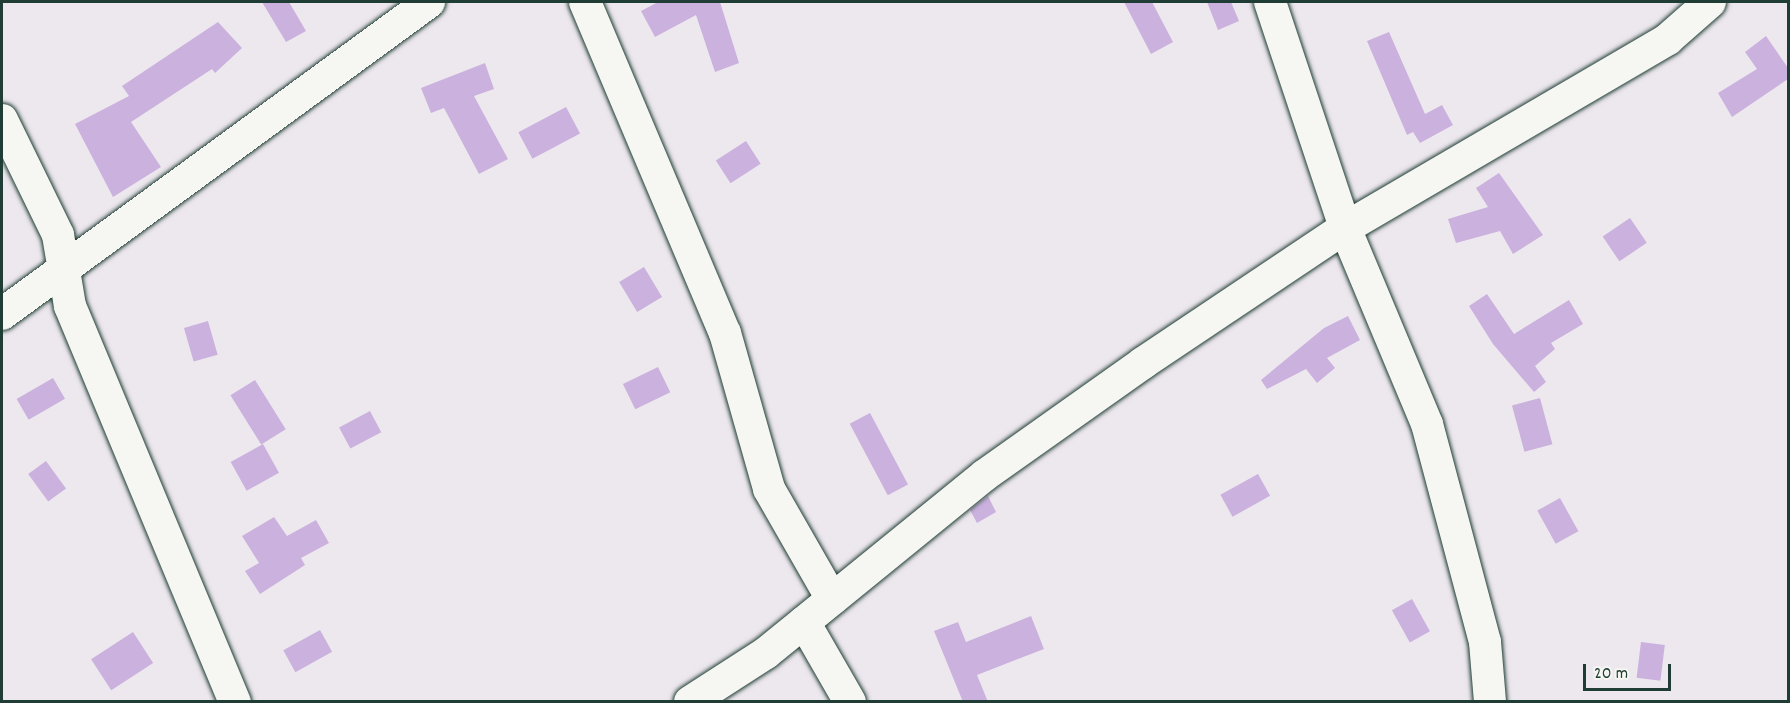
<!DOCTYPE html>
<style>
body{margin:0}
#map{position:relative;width:1790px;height:703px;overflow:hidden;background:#ede8ee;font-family:Dekko,sans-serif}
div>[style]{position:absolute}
.building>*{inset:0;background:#cbb1de;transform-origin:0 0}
.roads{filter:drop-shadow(0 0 2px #1f3d34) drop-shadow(0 0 2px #1f3d34)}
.minor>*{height:32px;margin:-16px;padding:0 16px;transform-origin:16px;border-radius:16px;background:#f6f6f2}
span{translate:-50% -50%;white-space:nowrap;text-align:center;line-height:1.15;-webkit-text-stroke:4.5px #f6f6f2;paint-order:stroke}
.frame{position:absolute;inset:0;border:3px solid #1f3d34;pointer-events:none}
.scale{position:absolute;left:1583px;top:664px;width:88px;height:27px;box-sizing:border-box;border:3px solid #1f3d34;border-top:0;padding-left:8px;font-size:18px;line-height:21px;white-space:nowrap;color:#1f3d34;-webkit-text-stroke:4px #f6f6f2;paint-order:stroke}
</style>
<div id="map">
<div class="building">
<i style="clip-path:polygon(262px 2px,289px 2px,306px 31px,286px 42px)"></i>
<i style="clip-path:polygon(658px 2px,720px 2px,739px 63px,715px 72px,696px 15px,655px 37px,641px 11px)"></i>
<i style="clip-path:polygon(1124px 2px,1152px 2px,1173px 42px,1151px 54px)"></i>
<i style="clip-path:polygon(1207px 2px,1231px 2px,1239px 21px,1218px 30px)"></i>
<i style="clip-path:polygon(218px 22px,242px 48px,215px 73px,212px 69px,131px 122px,161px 167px,113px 197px,75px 124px,129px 96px,122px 86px)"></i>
<i style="clip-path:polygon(1389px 32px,1425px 114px,1442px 105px,1453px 125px,1420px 143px,1413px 132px,1407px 135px,1367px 41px)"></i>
<i style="clip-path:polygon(1766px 36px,1788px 68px,1788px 79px,1732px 117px,1718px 93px,1757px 69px,1745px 52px)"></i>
<i style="clip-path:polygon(485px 63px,494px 89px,474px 96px,508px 159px,479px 174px,444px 108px,431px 113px,421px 88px)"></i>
<i style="left:566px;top:107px;width:30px;height:54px;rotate:62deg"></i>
<i style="left:746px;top:141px;width:27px;height:36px;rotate:57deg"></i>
<i style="clip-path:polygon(1499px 173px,1543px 235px,1513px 254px,1500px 231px,1456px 243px,1448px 219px,1488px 207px,1476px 188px)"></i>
<i style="left:1630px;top:218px;width:30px;height:33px;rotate:56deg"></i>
<i style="left:644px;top:267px;width:35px;height:29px;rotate:59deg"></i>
<i style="clip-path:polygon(1487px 294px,1514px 334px,1569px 300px,1583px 324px,1551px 343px,1555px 349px,1535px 366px,1546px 382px,1534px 392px,1493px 344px,1469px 306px)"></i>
<i style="clip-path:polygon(1348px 316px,1360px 340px,1327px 358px,1335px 368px,1317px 383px,1306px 369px,1267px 389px,1261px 380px,1324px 328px)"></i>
<i style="left:208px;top:321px;width:35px;height:25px;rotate:74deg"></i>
<i style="left:658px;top:367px;width:28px;height:39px;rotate:64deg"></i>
<i style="left:53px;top:378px;width:24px;height:42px;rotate:60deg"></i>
<i style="left:255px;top:380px;width:58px;height:29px;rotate:58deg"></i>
<i style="left:1540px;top:398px;width:48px;height:29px;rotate:75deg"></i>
<i style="left:370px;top:411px;width:24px;height:35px;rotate:62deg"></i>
<i style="left:870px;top:413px;width:81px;height:23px;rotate:62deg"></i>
<i style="left:263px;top:444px;width:33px;height:37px;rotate:61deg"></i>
<i style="left:46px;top:461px;width:34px;height:22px;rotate:54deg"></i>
<i style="left:1258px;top:474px;width:25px;height:43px;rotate:61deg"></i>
<i style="clip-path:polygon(988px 496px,996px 512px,977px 523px,970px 510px)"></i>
<i style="left:1560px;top:498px;width:38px;height:26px;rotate:61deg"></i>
<i style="clip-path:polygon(274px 517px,287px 536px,316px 520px,329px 543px,301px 558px,305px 565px,260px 594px,245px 571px,259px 563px,242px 536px)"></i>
<i style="left:1412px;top:599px;width:37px;height:23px;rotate:61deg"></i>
<i style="clip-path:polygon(1031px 616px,1044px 649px,977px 675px,988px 702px,963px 702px,934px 631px,958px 622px,966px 642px)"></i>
<i style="left:320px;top:630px;width:25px;height:42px;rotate:61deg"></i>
<i style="left:133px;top:632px;width:37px;height:50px;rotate:57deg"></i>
<i style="left:1641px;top:642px;width:24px;height:36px;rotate:7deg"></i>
</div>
<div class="roads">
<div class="minor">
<i style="left:585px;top:2px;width:359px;rotate:67.1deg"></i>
<i style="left:725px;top:333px;width:162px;rotate:74.2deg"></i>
<i style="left:769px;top:489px;width:127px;rotate:60.2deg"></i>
<i style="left:1270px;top:2px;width:238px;rotate:71.6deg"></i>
<i style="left:1345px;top:228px;width:212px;rotate:67.3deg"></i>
<i style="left:1427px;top:424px;width:226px;rotate:75.1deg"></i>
<i style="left:1485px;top:642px;width:60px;rotate:85.2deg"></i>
<i style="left:2px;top:120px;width:128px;rotate:64deg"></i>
<i style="left:58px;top:235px;width:72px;rotate:80.4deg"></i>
<i style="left:70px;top:306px;width:429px;rotate:67.4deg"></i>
<i style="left:2px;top:314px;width:529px;rotate:-36.15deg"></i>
<i style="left:804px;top:622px;width:92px;rotate:60.1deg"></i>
<i style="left:690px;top:702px;width:90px;rotate:-32.8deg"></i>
<i style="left:766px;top:653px;width:282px;rotate:-39.1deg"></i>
<i style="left:985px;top:475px;width:194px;rotate:-35.3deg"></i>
<i style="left:1143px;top:363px;width:243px;rotate:-33.8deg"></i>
<i style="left:1345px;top:228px;width:374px;rotate:-30.3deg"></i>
<i style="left:1668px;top:39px;width:56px;rotate:-41.4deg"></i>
</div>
</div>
<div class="frame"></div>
<div class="scale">20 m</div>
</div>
